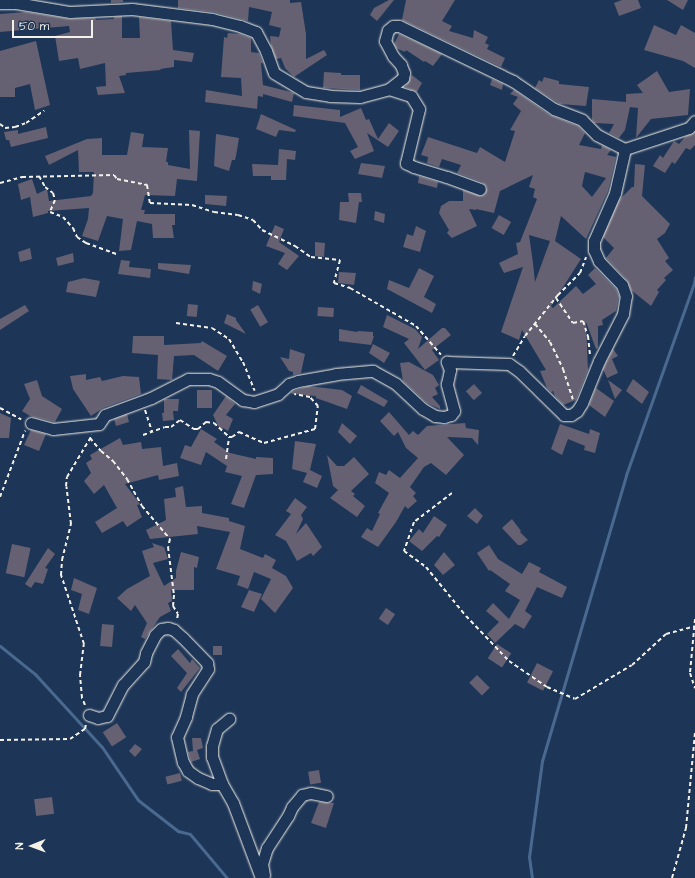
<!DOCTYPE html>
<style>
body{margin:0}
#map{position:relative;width:695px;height:878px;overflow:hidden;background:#1d3557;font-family:"Architects Daughter",sans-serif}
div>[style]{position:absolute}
.stream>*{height:3px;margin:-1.5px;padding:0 1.5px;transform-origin:1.5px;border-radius:1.5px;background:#49698f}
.building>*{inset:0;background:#656172;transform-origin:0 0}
.path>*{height:2px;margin-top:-1px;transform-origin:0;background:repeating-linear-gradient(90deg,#f4f1e8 0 4px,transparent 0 7px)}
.roads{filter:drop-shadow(0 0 1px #f4f1e8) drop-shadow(0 0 1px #f4f1e8)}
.minor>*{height:11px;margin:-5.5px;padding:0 5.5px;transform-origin:5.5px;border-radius:5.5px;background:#1d3557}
span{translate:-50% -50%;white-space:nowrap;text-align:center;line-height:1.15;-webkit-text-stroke:3px #1d3557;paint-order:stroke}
.north{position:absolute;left:12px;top:826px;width:40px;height:40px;-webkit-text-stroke:3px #1d3557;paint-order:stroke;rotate:269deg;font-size:11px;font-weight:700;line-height:16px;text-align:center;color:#f4f1e8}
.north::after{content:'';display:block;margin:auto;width:14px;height:18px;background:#f4f1e8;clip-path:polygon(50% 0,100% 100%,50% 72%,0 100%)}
.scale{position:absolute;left:12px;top:20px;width:81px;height:18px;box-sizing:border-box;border:2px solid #f4f1e8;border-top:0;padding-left:5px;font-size:12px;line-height:14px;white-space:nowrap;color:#f4f1e8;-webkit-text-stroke:3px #1d3557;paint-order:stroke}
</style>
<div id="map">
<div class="stream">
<i style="left:0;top:646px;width:45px;rotate:38.7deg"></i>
<i style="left:35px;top:674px;width:99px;rotate:47.5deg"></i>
<i style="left:102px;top:747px;width:64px;rotate:55.8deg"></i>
<i style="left:138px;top:800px;width:51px;rotate:37.8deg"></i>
<i style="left:178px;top:831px;width:12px;rotate:14deg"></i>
<i style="left:190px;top:834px;width:57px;rotate:49.9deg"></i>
<i style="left:532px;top:878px;width:21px;rotate:-98deg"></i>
<i style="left:529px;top:857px;width:97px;rotate:-82.3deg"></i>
<i style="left:542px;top:761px;width:298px;rotate:-73.6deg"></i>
<i style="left:626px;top:475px;width:204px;rotate:-70.5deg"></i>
<i style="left:694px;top:283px;width:6px;rotate:-81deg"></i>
</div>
<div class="building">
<i style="clip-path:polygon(111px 0,123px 0,123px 2px,111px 3px)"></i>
<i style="clip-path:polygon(178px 0,290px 0,290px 3px,301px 2px,306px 34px,306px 59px,324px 50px,327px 55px,294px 77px,285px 68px,281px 58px,276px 59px,271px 46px,270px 36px,279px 37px,281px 28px,269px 25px,272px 12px,249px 7px,248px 21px,213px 12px,178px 8px)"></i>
<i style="clip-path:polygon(389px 0,394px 0,377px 21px,370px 15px,374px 8px)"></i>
<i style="clip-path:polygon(406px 0,455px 0,442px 21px,452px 26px,449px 31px,473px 38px,474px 30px,488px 37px,485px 43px,489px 45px,487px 49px,505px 58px,501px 67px,402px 20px)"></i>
<i style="clip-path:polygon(622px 0,638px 0,641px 8px,619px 16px,614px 3px)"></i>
<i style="clip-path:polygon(667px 0,688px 0,683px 10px)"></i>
<i style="clip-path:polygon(26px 12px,70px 19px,95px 18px,96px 20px,114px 19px,114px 17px,122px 16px,122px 38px,140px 38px,139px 17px,171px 21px,173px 50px,194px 53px,192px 62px,174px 60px,174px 67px,160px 69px,161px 70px,126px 73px,126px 75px,119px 76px,125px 93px,98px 95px,96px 87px,106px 86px,105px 63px,80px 69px,78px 58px,59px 61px,55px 36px,70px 32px,69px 26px,0 32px,0 14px)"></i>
<i style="clip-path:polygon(654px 25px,676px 35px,681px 25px,695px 33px,695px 68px,683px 61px,644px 50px)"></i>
<i style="clip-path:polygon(228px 33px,240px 34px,251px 38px,251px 52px,259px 53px,263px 63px,261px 63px,263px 85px,291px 92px,294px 93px,292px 102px,263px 94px,263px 97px,258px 96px,257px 109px,205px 102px,206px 90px,242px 96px,241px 78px,221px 77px,224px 37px,227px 38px)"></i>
<i style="clip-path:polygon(399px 34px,442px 54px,433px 66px,425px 61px,424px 62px,406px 50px,405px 52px,396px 48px,394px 44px)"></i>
<i style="clip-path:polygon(36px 41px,50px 105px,35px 110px,30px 84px,15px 88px,15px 97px,0 97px,0 51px)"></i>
<i style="clip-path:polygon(657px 71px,669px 92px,690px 89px,688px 115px,651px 119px,636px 138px,638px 108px,630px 107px,625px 130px,619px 138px,609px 133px,614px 124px,594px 123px,592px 120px,592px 99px,626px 102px,626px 94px,643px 93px,637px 85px)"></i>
<i style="clip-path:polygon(324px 72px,341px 73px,341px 75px,360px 75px,360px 90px,323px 88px)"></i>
<i style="clip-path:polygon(412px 75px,422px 83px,417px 92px,405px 87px)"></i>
<i style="clip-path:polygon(544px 77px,559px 81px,559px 84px,589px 87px,586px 106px,560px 104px,535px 88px,539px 80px,542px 82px)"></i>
<i style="clip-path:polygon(492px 79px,503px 84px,502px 90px,490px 85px)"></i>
<i style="clip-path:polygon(evenodd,514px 90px,550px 115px,578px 126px,585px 133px,579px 145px,601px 149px,602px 145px,611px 150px,607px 155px,616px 157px,608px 191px,586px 239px,561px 216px,555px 241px,581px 259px,551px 306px,553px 308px,576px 286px,583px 294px,596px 284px,588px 275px,595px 268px,616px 289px,619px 296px,616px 311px,602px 320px,603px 325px,598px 326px,598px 348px,596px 349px,586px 322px,588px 370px,576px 400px,563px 405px,555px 396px,553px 391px,551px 392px,547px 388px,540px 371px,546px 370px,522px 330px,519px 340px,501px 332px,523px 267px,504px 273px,499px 263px,518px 254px,516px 243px,520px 242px,537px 199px,533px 197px,535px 189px,529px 187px,533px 175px,500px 191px,494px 213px,476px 209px,476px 210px,469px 209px,477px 226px,452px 238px,447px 233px,449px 230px,439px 213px,441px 206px,449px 201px,463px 201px,463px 190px,481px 196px,485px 194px,487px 187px,482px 182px,457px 173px,461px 165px,442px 159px,439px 167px,427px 163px,428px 157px,421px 155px,428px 137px,477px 153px,480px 147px,505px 162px,515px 131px,510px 130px,521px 111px,513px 104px,518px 97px,510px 94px,514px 90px,585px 172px,606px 178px,592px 197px,582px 186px,585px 172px,514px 90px,529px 235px,550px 241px,535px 282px,533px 263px,529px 235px)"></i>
<i style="clip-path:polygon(294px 105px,340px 110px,340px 117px,361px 108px,366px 120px,369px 119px,378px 139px,389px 123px,399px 131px,388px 147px,367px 133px,374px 151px,355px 159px,350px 151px,358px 147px,345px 123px,293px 116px)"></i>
<i style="clip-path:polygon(261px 114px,296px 130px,295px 132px,279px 130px,276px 137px,256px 129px)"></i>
<i style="clip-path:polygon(46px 127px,48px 138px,11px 147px,9px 140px,6px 140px,4px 132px,18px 130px,18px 134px)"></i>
<i style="clip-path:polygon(189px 130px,200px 131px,197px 181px,177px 179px,175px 196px,145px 195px,141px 210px,145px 210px,144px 214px,175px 214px,175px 225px,172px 225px,174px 238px,153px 238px,152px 224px,137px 221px,131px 250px,119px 251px,123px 219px,107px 216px,98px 241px,82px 236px,88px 219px,89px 208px,48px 211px,48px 213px,33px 217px,30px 197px,21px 200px,18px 184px,32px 179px,37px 194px,47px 189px,49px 201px,91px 196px,93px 193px,94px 172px,79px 172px,78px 150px,49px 165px,45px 156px,87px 139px,102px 138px,102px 155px,127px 155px,131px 132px,144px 134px,142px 147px,168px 148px,166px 162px,168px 162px,168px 165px,190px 169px)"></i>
<i style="clip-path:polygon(695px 132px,695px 145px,690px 150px,686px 148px,675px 164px,672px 162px,665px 173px,653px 166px,660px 155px,663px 158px,674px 141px,679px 144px,686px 136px)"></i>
<i style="clip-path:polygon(216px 134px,239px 138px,236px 156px,235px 160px,232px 160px,229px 171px,214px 166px)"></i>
<i style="clip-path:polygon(279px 149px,296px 151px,295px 160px,287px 159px,286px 180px,271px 180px,271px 176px,253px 176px,252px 164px,278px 165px)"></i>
<i style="clip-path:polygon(361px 163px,385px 166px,382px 178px,358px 174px)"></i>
<i style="clip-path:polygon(635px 164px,645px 165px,642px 196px,670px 224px,665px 233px,657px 239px,669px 258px,665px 261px,673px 270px,664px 278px,666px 280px,657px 290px,659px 292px,651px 306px,631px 290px,627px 280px,606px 258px,614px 248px,603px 237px,619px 200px,632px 187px,634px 187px)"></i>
<i style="clip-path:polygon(419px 176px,438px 182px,437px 188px,418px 183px)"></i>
<i style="clip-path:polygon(348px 193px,361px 193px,362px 202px,359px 202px,356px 223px,339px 220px,340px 202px,349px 202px)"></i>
<i style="clip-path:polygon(205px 195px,227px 196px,226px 206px,205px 204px)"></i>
<i style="clip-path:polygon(375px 211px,385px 214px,384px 223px,374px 220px)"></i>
<i style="left:499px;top:215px;width:14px;height:15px;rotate:30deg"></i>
<i style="clip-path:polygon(275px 225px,284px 229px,279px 242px,299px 256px,287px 270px,278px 264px,285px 253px,266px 246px)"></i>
<i style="clip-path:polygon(416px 226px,426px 231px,420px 252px,403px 247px,407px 234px,413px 236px)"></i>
<i style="clip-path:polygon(315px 242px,325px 243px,324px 257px,315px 256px)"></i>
<i style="clip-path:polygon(30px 248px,32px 259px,20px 262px,18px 252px)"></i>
<i style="clip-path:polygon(73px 253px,74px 262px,58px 266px,56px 258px)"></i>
<i style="clip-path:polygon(121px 260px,130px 261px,129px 267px,151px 269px,150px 278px,118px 274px)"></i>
<i style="clip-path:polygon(158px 263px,191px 265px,189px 274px,158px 269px)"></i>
<i style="clip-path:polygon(419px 268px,434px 276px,424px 297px,436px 304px,432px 313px,387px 289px,389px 280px,409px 288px)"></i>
<i style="clip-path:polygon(339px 272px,356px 273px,354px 285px,338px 283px)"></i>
<i style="clip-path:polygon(84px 278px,100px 281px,96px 297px,66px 292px,68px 282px)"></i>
<i style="clip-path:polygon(253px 281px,262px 284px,260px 294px,252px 290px)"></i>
<i style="left:188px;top:304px;width:10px;height:12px;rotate:6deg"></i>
<i style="clip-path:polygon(25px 305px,29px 311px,0 330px,0 319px)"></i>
<i style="left:258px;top:305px;width:20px;height:9px;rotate:60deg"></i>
<i style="left:318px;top:307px;width:16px;height:9px;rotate:4deg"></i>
<i style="clip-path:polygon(227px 314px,236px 318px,236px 320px,246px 334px,224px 323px)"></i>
<i style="clip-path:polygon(387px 315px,415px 329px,422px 337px,418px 349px,442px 328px,445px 328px,451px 335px,432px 350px,439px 360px,425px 370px,404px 343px,409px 339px,383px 327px)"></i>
<i style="clip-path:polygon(339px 329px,357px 332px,358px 331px,373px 332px,373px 336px,374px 336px,371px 345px,339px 341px)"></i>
<i style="clip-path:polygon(133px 336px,164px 336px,164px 345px,201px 343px,202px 341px,227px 356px,218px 371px,194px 355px,174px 356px,172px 380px,157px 379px,158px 355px,132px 353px)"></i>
<i style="clip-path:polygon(373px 344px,390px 353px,384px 363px,369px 353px)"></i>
<i style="clip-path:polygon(290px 349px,305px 354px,301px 373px,293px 375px,293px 372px,289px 371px,280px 357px,289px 359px)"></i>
<i style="clip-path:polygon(613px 349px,618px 356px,612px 359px,618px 373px,607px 378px,603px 369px)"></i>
<i style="clip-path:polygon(409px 362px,433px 375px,439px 385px,435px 388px,438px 394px,432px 397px,440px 406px,440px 409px,427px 403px,403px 381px,400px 363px)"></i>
<i style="clip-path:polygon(86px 374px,86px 380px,100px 377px,102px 381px,123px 376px,139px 377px,141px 394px,103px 408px,91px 416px,73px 389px,70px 376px)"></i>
<i style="clip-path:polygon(633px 379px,649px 392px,642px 404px,626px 391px)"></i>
<i style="clip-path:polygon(37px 380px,42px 396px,62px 409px,55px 422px,30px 416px,22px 411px,30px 399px,24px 384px)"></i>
<i style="clip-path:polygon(608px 380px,622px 390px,615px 399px)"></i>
<i style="left:474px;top:384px;width:12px;height:11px;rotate:48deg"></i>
<i style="clip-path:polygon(361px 385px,388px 401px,384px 407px,357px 393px)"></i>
<i style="clip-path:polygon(308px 386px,342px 390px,352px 396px,347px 409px,316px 398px,316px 396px,292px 394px,291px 392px)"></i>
<i style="clip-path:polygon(596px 388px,614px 401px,605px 417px,589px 405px)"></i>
<i style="left:197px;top:390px;width:15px;height:18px"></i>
<i style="clip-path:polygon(226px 396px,235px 404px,226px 415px,233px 419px,228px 431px,223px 428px,221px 432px,213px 415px)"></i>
<i style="clip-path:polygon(164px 399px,179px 399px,178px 411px,173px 411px,174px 420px,163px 421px,162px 413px,164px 413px)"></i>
<i style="clip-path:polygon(389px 412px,409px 435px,413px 431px,418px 435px,427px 426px,465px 423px,466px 428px,479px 430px,478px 445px,472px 438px,447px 437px,464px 455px,446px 475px,431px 463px,424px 467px,410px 487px,416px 493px,413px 496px,417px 501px,408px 509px,405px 506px,396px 522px,378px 547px,361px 537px,367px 528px,372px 531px,380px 514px,378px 513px,389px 493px,375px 483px,379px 472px,386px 475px,389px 470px,400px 478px,418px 458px,406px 448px,398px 432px,394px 436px,380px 421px)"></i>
<i style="clip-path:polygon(0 413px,11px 418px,9px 438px,0 438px)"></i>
<i style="clip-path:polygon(127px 414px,129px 422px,116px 426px,114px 419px)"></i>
<i style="clip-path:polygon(342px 423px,357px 436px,350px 444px,338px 432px)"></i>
<i style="clip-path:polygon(560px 424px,589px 434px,590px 429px,600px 433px,595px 453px,584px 450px,585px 446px,568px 439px,562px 455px,551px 449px)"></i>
<i style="clip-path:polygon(201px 429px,217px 439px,214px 442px,230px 453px,256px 459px,256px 457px,273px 458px,273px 474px,256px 475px,244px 508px,231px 504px,242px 476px,225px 472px,227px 466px,206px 452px,201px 465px,180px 458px,185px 445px,191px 447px)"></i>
<i style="clip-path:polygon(31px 430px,46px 434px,39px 451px,24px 445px)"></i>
<i style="clip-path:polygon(120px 438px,123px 445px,141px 442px,142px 449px,161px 447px,163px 466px,177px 463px,179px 476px,159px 480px,158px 475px,125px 484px,140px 504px,137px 505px,142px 517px,127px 527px,123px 521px,102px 533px,95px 522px,117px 508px,104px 485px,94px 494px,84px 481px,91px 473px,86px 463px,92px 459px,90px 455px)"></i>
<i style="clip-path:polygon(295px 441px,316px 444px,310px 470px,322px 476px,317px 488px,303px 482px,307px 473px,292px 469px)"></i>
<i style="clip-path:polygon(327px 455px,337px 466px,344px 466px,354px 457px,369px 474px,351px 491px,355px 494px,353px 496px,365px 506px,357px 517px,330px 498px,338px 490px,333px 486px)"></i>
<i style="clip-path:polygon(183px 486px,186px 507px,202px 506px,202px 513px,229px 518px,229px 521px,245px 526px,240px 549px,263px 558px,265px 554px,276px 560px,272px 568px,286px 576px,293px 588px,275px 613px,261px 599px,271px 579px,254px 572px,248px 589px,237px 585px,240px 576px,216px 569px,230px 532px,197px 526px,198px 534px,150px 539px,146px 530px,166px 520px,164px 499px,176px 497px,175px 488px)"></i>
<i style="clip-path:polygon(295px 498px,307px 507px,301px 515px,303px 519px,296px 534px,306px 523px,322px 547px,313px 556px,311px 553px,297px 561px,286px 541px,275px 535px,291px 514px,286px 511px)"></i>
<i style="clip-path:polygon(475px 508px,483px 516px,477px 524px,467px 516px)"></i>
<i style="clip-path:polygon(434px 516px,447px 525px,439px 537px,437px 536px,422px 551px,409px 541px,419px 529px,423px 533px)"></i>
<i style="clip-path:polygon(512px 519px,521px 531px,520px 532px,528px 540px,521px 545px,518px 545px,502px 528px)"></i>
<i style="clip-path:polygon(152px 543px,164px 547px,168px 559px,153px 563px,164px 586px,176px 578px,176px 571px,181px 552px,199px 557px,197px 568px,194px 567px,194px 590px,171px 590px,172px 601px,168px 603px,171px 611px,160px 617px,145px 639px,141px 637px,147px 623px,135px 605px,131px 611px,117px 598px,127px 589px,150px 576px,142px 551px,154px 547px)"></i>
<i style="left:12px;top:544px;width:19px;height:30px;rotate:12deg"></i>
<i style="clip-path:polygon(489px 545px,498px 559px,522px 574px,529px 562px,541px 568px,539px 572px,567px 587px,562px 598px,537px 587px,525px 611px,532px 616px,524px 629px,515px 624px,495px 643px,487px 634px,499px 622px,486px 611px,493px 603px,509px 619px,520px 600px,505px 591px,510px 584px,490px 570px,489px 571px,477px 553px)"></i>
<i style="clip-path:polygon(48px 548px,55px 554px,45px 568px,48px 569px,43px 584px,35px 582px,31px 588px,25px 584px)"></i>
<i style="clip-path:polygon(444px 552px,455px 565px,443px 575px,434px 565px)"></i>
<i style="clip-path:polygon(74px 578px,97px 588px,89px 614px,78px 610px,82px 594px,71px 590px)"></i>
<i style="clip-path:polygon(249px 590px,262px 594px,254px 612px,241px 607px)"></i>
<i style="left:386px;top:608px;width:11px;height:13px;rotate:34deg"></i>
<i style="left:102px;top:624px;width:12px;height:22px;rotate:5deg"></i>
<i style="left:497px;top:644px;width:17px;height:17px;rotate:33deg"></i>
<i style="left:213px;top:646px;width:9px;height:9px"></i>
<i style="clip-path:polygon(178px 649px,190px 663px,192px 659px,200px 668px,181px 692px,177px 688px,187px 673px,171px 656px)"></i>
<i style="left:537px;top:663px;width:18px;height:22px;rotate:27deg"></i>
<i style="left:477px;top:675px;width:18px;height:11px;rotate:45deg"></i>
<i style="left:117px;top:723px;width:17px;height:17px;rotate:57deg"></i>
<i style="clip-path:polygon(192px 738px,201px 738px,203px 748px,197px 750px,200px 759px,191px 762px,188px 752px,193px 751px)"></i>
<i style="clip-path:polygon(135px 744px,142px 749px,135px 757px,129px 751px)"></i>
<i style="left:319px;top:770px;width:13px;height:11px;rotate:81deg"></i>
<i style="left:180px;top:773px;width:8px;height:15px;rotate:76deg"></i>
<i style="left:52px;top:797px;width:17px;height:18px;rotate:83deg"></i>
<i style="clip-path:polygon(319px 802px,334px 803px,326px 828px,311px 823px)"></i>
</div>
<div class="path">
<i style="left:0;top:124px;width:6px;rotate:39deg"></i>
<i style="left:5px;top:128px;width:10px;rotate:-6deg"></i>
<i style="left:15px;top:127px;width:12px;rotate:-20deg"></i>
<i style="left:26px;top:123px;width:22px;rotate:-34deg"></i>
<i style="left:39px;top:176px;width:13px;rotate:61deg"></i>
<i style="left:45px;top:187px;width:10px;rotate:37deg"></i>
<i style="left:53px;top:193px;width:7px;rotate:74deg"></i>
<i style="left:55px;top:200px;width:13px;rotate:113deg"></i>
<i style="left:50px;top:212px;width:14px;rotate:21deg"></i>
<i style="left:63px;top:217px;width:15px;rotate:48deg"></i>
<i style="left:73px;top:228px;width:10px;rotate:66deg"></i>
<i style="left:77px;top:237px;width:11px;rotate:34deg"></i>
<i style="left:86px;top:243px;width:33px;rotate:20deg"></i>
<i style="left:0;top:183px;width:23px;rotate:-15deg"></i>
<i style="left:22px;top:177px;width:92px;rotate:-1.2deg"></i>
<i style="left:114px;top:175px;width:5px;rotate:53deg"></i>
<i style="left:117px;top:179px;width:31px;rotate:11deg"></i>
<i style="left:147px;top:185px;width:18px;rotate:81deg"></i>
<i style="left:150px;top:203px;width:42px;rotate:2.7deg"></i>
<i style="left:192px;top:205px;width:23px;rotate:18deg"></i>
<i style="left:214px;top:212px;width:24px;rotate:7deg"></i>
<i style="left:238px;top:215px;width:16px;rotate:18deg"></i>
<i style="left:253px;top:220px;width:13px;rotate:48deg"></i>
<i style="left:262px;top:230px;width:37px;rotate:26deg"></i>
<i style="left:295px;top:246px;width:19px;rotate:35deg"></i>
<i style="left:311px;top:257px;width:29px;rotate:6deg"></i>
<i style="left:340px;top:260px;width:24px;rotate:105deg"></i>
<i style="left:334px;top:283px;width:17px;rotate:17deg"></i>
<i style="left:350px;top:288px;width:76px;rotate:29.9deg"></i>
<i style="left:416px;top:326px;width:38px;rotate:49deg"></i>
<i style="left:556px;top:298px;width:30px;rotate:56deg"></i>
<i style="left:573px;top:323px;width:10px;rotate:-11deg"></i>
<i style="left:583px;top:321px;width:16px;rotate:72deg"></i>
<i style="left:588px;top:336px;width:20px;rotate:84deg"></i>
<i style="left:176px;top:323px;width:36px;rotate:8deg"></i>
<i style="left:212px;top:328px;width:20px;rotate:33deg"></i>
<i style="left:229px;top:339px;width:27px;rotate:59deg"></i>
<i style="left:243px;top:362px;width:31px;rotate:68deg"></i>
<i style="left:535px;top:324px;width:23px;rotate:50deg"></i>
<i style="left:550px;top:342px;width:30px;rotate:64deg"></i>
<i style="left:563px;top:369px;width:32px;rotate:72deg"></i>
<i style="left:513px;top:356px;width:23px;rotate:-59deg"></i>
<i style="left:525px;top:336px;width:53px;rotate:-51.2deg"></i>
<i style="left:558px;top:295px;width:31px;rotate:-45deg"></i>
<i style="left:580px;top:273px;width:17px;rotate:-69deg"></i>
<i style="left:0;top:408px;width:24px;rotate:28deg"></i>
<i style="left:145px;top:410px;width:23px;rotate:72deg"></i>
<i style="left:143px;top:435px;width:23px;rotate:-20deg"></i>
<i style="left:165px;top:427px;width:6px"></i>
<i style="left:171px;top:427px;width:11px;rotate:-38deg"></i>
<i style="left:180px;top:420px;width:17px;rotate:33deg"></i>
<i style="left:194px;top:429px;width:4px"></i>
<i style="left:198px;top:429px;width:11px;rotate:-41deg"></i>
<i style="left:206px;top:422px;width:8px;rotate:7deg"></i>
<i style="left:214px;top:423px;width:21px;rotate:43deg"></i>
<i style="left:90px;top:438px;width:17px;rotate:50deg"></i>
<i style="left:101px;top:451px;width:16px;rotate:40deg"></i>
<i style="left:113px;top:461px;width:23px;rotate:52deg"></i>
<i style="left:127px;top:479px;width:31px;rotate:61deg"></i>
<i style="left:142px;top:506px;width:43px;rotate:49.7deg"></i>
<i style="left:170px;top:539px;width:8px;rotate:104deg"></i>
<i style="left:168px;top:547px;width:48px;rotate:82.9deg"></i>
<i style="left:174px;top:595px;width:11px;rotate:95deg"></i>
<i style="left:173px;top:606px;width:9px;rotate:58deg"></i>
<i style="left:178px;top:614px;width:5px;rotate:101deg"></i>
<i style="left:226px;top:459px;width:22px;rotate:-82deg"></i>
<i style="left:229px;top:437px;width:3px"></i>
<i style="left:232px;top:437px;width:9px;rotate:-36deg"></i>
<i style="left:239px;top:432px;width:27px;rotate:24deg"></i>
<i style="left:264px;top:443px;width:53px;rotate:-15.4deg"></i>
<i style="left:315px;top:429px;width:23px;rotate:-83deg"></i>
<i style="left:318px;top:406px;width:12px;rotate:-132deg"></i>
<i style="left:310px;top:397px;width:16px;rotate:-169deg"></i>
<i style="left:452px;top:493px;width:48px;rotate:142.7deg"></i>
<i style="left:414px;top:522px;width:31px;rotate:109deg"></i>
<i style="left:404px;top:551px;width:27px;rotate:36deg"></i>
<i style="left:426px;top:567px;width:63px;rotate:50.8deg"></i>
<i style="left:466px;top:616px;width:62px;rotate:46.3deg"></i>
<i style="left:509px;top:661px;width:46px;rotate:34.4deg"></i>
<i style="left:547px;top:687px;width:30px;rotate:23deg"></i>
<i style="left:575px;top:699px;width:66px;rotate:-30.8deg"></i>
<i style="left:632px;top:665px;width:46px;rotate:-42.4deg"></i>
<i style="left:666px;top:634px;width:30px;rotate:-15deg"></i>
<i style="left:0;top:497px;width:71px;rotate:-69.3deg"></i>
<i style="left:695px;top:619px;width:54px;rotate:95.3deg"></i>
<i style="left:690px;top:673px;width:16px;rotate:72deg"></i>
<i style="left:85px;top:705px;width:8px;rotate:-113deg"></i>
<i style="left:82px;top:698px;width:23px;rotate:-95deg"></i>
<i style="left:80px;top:675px;width:31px;rotate:-83deg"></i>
<i style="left:84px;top:644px;width:73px;rotate:-108.4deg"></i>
<i style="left:61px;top:575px;width:15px;rotate:-86deg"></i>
<i style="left:62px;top:560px;width:37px;rotate:-76deg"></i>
<i style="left:71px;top:524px;width:38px;rotate:-97deg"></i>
<i style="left:66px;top:486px;width:9px;rotate:-84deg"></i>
<i style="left:67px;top:477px;width:49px;rotate:-59.2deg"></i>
<i style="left:0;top:740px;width:70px;rotate:-0.8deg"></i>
<i style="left:70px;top:739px;width:18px;rotate:-34deg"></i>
<i style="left:85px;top:729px;width:5px;rotate:-79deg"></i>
<i style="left:672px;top:878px;width:52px;rotate:-74.4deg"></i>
<i style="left:686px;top:828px;width:96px;rotate:-84.6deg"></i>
</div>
<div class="roads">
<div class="minor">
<i style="left:0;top:3px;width:16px"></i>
<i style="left:16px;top:3px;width:55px;rotate:9.5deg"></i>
<i style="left:70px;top:12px;width:62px;rotate:-2.8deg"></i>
<i style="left:132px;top:9px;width:81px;rotate:7.1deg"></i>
<i style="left:212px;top:19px;width:29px;rotate:14deg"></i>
<i style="left:240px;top:26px;width:17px;rotate:21deg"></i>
<i style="left:256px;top:32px;width:21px;rotate:62deg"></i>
<i style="left:266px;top:51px;width:23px;rotate:70deg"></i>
<i style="left:274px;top:73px;width:37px;rotate:31deg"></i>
<i style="left:306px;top:92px;width:24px;rotate:9deg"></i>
<i style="left:330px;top:96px;width:30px;rotate:2deg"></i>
<i style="left:360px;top:97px;width:30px;rotate:-15deg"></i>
<i style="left:389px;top:89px;width:18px;rotate:-38deg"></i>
<i style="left:403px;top:78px;width:5px;rotate:-79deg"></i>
<i style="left:404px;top:73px;width:9px;rotate:-111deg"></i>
<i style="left:401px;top:65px;width:12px;rotate:-132deg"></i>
<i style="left:393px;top:56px;width:17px;rotate:-118deg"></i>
<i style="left:385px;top:41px;width:11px;rotate:-75deg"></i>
<i style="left:388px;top:30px;width:6px;rotate:-39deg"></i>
<i style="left:393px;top:26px;width:6px"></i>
<i style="left:399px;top:26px;width:127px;rotate:25.8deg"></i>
<i style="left:513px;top:81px;width:50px;rotate:34.3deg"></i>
<i style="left:554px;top:109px;width:30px;rotate:21deg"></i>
<i style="left:582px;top:120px;width:21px;rotate:45deg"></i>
<i style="left:597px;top:135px;width:31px;rotate:27deg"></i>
<i style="left:625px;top:149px;width:67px;rotate:-18.2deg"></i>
<i style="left:689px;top:128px;width:9px;rotate:-49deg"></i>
<i style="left:389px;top:89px;width:23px;rotate:18deg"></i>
<i style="left:411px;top:96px;width:15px;rotate:58deg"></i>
<i style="left:419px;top:109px;width:56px;rotate:103.5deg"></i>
<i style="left:406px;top:163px;width:9px;rotate:27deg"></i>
<i style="left:414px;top:167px;width:34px;rotate:17deg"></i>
<i style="left:447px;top:177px;width:35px;rotate:20deg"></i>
<i style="left:31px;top:423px;width:23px;rotate:15deg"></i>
<i style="left:53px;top:429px;width:46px;rotate:-6.2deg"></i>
<i style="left:99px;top:424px;width:11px;rotate:-56deg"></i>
<i style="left:105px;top:415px;width:49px;rotate:-20.3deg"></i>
<i style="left:151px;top:398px;width:42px;rotate:-27.2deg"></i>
<i style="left:188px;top:379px;width:21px"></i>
<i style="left:209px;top:379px;width:9px;rotate:18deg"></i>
<i style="left:218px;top:382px;width:31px;rotate:36deg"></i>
<i style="left:243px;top:400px;width:11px;rotate:10deg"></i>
<i style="left:254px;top:402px;width:25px;rotate:-18deg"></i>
<i style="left:278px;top:394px;width:15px;rotate:-42deg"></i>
<i style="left:289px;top:384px;width:9px;rotate:-18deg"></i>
<i style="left:298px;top:381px;width:39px;rotate:-10deg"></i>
<i style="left:336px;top:374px;width:37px;rotate:-5deg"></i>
<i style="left:373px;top:371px;width:26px;rotate:29deg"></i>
<i style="left:396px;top:384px;width:37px;rotate:43deg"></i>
<i style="left:423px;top:409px;width:14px;rotate:30deg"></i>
<i style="left:435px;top:416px;width:9px;rotate:6deg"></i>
<i style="left:444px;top:417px;width:7px;rotate:-16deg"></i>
<i style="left:451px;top:415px;width:5px;rotate:-53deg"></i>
<i style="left:454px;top:411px;width:28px;rotate:-105deg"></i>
<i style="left:447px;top:384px;width:14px;rotate:-78deg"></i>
<i style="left:450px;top:370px;width:9px;rotate:-111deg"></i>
<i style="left:447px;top:362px;width:62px;rotate:1.8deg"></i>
<i style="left:509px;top:364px;width:12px;rotate:35deg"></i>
<i style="left:519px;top:371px;width:63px;rotate:44.4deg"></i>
<i style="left:564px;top:415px;width:7px"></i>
<i style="left:571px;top:415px;width:7px;rotate:-34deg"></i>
<i style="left:577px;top:411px;width:9px;rotate:-58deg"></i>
<i style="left:582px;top:403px;width:45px;rotate:-68deg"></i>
<i style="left:599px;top:361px;width:53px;rotate:-62.9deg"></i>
<i style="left:623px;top:314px;width:18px;rotate:-81deg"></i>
<i style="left:626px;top:296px;width:12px;rotate:-110deg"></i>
<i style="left:622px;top:285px;width:33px;rotate:-134deg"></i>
<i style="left:599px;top:261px;width:12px;rotate:-114deg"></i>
<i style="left:594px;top:250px;width:9px;rotate:-90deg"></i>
<i style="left:594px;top:241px;width:52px;rotate:-66.4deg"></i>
<i style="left:615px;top:193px;width:45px;rotate:-77.2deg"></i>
<i style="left:89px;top:715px;width:9px;rotate:18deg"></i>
<i style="left:98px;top:718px;width:9px;rotate:-13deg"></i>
<i style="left:107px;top:716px;width:35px;rotate:-63deg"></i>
<i style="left:123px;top:685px;width:31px;rotate:-48deg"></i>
<i style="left:144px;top:662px;width:9px;rotate:-77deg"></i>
<i style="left:146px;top:653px;width:20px;rotate:-63deg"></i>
<i style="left:155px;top:635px;width:8px;rotate:-45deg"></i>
<i style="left:161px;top:629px;width:7px;rotate:-8deg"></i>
<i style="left:168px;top:628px;width:6px;rotate:18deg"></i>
<i style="left:174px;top:630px;width:12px;rotate:42deg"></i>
<i style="left:183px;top:638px;width:35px;rotate:46deg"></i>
<i style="left:207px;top:663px;width:6px;rotate:81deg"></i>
<i style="left:208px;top:669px;width:30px;rotate:123deg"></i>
<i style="left:192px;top:694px;width:24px;rotate:105deg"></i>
<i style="left:186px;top:717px;width:22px;rotate:114deg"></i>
<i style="left:177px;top:737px;width:26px;rotate:77deg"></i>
<i style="left:183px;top:762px;width:10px;rotate:61deg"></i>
<i style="left:188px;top:771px;width:12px;rotate:35deg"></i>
<i style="left:198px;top:778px;width:15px;rotate:23deg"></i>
<i style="left:212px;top:784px;width:10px"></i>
<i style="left:222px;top:784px;width:22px;rotate:60deg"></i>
<i style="left:233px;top:803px;width:80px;rotate:69.5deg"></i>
<i style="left:222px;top:784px;width:29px;rotate:-110deg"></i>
<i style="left:212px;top:757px;width:11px;rotate:-90deg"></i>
<i style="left:212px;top:746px;width:18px;rotate:-74deg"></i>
<i style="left:217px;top:729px;width:16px;rotate:-40deg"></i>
<i style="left:264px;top:875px;width:11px;rotate:-100deg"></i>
<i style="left:262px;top:864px;width:17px;rotate:-73deg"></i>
<i style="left:267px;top:848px;width:38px;rotate:-57deg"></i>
<i style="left:288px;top:816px;width:10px;rotate:-66deg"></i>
<i style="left:292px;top:807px;width:16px;rotate:-50deg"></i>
<i style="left:302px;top:795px;width:9px;rotate:-13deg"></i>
<i style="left:311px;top:793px;width:16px;rotate:11deg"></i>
</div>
</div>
<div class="north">N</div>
<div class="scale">50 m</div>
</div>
